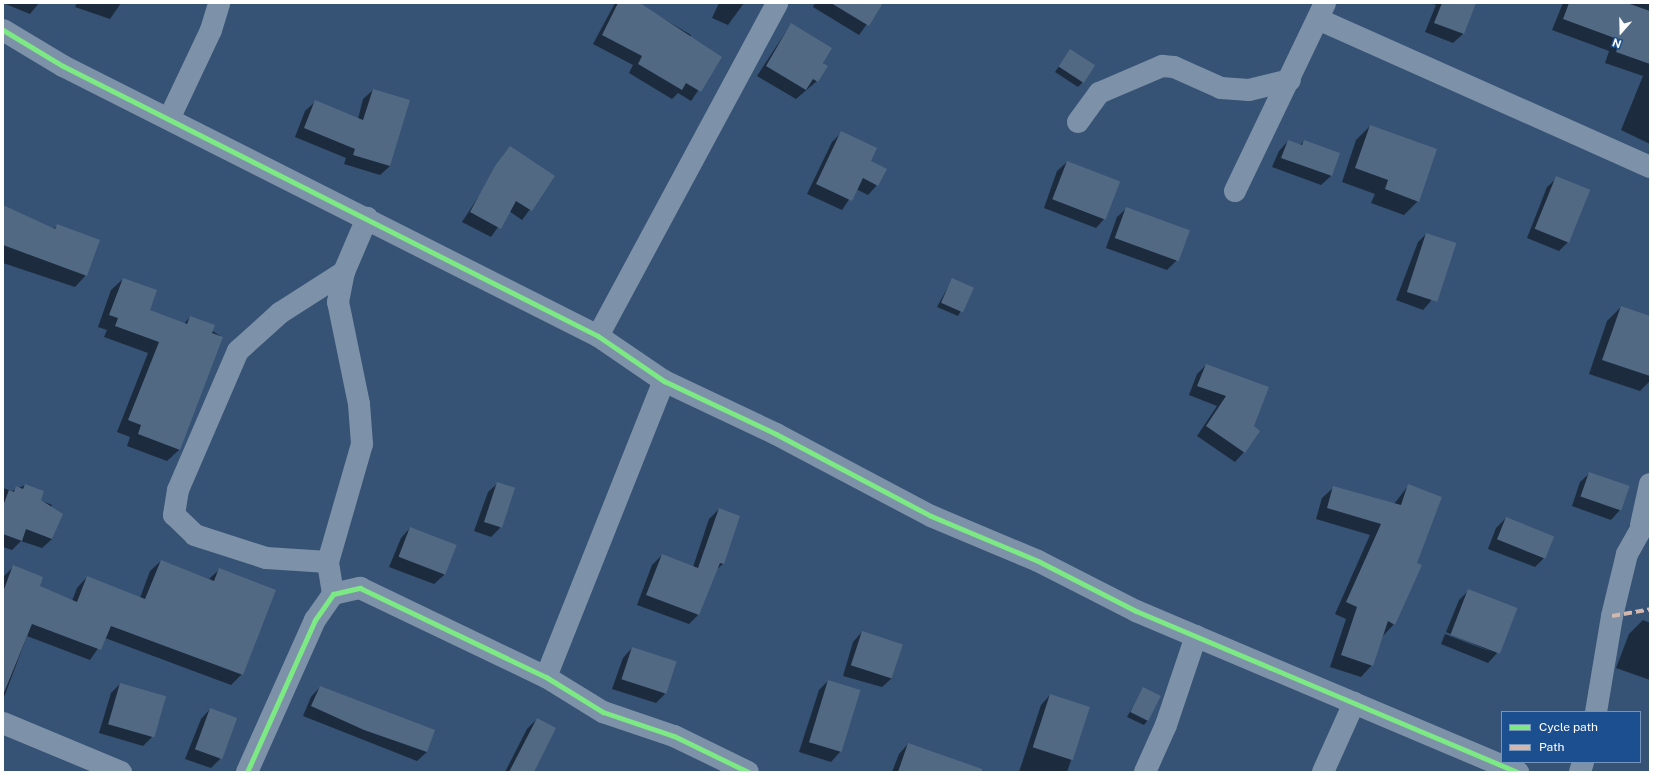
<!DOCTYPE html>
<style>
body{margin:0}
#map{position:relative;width:1653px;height:775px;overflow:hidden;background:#365274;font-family:"Public Sans",sans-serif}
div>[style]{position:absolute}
.shadow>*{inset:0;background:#0007}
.building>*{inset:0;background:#526984;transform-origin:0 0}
.minor>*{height:22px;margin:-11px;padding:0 11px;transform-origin:11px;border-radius:11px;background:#7d92a8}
.quiet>*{height:4px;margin-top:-2px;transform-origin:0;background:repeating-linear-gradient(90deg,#d1b7ad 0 8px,transparent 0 12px)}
.cycleway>*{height:5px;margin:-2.5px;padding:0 2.5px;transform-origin:2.5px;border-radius:2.5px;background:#7ce984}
span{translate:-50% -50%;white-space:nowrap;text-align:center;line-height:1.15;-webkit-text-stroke:3px #1b4f8f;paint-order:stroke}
.frame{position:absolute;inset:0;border:4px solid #fff;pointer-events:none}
.legend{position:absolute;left:1501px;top:711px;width:140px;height:52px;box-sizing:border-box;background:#1b4f8f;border:1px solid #7695bc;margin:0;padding:5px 7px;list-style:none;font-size:12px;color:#fff}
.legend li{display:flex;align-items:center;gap:8px;height:20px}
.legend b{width:20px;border:1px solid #7695bc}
.north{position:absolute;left:1601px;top:12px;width:40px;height:40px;-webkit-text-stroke:3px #1b4f8f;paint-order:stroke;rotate:200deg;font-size:11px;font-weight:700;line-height:16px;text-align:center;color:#fff}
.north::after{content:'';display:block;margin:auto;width:14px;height:18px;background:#fff;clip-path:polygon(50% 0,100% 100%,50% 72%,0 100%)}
</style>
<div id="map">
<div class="shadow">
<i style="clip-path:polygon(3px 3px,39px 3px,30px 14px)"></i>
<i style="clip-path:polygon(77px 3px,121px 3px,110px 19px,75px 7px)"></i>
<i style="clip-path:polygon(615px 3px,637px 3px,691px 35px,689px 38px,720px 58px,691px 101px,678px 93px,672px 99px,629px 73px,633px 65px,593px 44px)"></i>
<i style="clip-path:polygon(719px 3px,744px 3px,728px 25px,712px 18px)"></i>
<i style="clip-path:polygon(815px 3px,882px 3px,859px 35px,813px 7px)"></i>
<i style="clip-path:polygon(1429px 3px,1475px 3px,1463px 34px,1453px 43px,1425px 32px,1436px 5px)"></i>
<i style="clip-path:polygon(1563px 3px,1650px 3px,1650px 144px,1621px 130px,1643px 76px,1605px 63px,1609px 51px,1552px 30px)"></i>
<i style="clip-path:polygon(791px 24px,826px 66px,817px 81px,796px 99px,757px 76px)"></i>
<i style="clip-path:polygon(1071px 50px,1083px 82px,1078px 87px,1055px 72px)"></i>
<i style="clip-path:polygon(373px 90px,390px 166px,380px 175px,344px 164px,346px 158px,295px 137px,305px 111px,315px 102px,358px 119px,363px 99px)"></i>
<i style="clip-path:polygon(1370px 126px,1418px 201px,1404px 215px,1371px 203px,1375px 194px,1342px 182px,1356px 140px)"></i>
<i style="clip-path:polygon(842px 132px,877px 185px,868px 195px,856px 189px,842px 210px,807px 194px,832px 142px)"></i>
<i style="clip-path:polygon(1288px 141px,1300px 145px,1304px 141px,1331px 176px,1321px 185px,1272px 167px,1279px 151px)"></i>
<i style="clip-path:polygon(510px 148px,554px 177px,522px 220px,509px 211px,491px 237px,462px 222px)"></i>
<i style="clip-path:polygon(1067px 162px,1105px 218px,1096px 228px,1044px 208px,1057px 171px)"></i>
<i style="clip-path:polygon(1557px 178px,1569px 241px,1559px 251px,1527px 238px,1547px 187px)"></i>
<i style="clip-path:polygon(3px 206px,53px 229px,57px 226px,86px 275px,75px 287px,3px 263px)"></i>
<i style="clip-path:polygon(1127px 208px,1188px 230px,1176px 261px,1167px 270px,1106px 248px,1117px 217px)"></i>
<i style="clip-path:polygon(1426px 234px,1431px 301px,1423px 310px,1396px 300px,1418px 242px)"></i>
<i style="clip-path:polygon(123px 279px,148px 311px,184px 324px,190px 317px,222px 337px,179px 450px,167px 461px,127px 446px,130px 437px,117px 432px,148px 353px,104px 337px,107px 330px,98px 327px,111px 290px)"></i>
<i style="clip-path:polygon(952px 280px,973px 289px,958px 316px,937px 307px)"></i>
<i style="clip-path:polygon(1621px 307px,1650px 317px,1650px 381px,1640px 391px,1589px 374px,1607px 321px)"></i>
<i style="clip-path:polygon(1206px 365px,1253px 427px,1244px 452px,1235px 462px,1197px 436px,1217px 406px,1189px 395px,1197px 374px)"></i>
<i style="clip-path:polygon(1590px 473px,1620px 510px,1611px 520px,1572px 506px,1580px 482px)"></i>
<i style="clip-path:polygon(498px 483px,500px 528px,491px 537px,474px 531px,488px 492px)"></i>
<i style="clip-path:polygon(25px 485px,40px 500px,52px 505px,50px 510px,61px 514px,52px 539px,42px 548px,21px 541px,12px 550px,3px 547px,3px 488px,12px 491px)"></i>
<i style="clip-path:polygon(1408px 486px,1394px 624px,1383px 636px,1372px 665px,1361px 677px,1330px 667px,1346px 619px,1335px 614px,1370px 535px,1316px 519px,1322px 498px,1334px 487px,1394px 504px)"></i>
<i style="clip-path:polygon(719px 509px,723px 564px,715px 571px,698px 615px,689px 624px,637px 605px,652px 565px,662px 555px,693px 567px,709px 519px)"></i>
<i style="clip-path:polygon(1506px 518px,1545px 557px,1535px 567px,1488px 549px,1496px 528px)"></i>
<i style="clip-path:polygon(410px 528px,455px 546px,444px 575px,434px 584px,389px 567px,401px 538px)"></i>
<i style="clip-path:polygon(161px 561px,209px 579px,220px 569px,242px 674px,231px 685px,105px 638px,90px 660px,27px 636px,3px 700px,3px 577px,14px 566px,39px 587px,72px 601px,77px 588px,87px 577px,140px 598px,150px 571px)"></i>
<i style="clip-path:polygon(1469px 590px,1497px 653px,1488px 663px,1441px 644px,1445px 634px,1494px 653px,1446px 632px,1459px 600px)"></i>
<i style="clip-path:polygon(1643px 620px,1650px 623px,1650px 680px,1616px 668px,1629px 634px)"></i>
<i style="clip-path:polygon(862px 632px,902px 644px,892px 678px,882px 687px,843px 676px,853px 642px)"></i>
<i style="clip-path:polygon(632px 648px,665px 694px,656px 703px,612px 689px,623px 658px)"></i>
<i style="clip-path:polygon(828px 681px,840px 752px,831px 762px,799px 752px,819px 690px)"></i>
<i style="clip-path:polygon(120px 684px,153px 736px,143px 746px,99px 733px,111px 693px)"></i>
<i style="clip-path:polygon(320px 687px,427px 752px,417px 761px,303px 716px,311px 697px)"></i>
<i style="clip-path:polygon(1143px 689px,1148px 720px,1144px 725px,1127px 717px)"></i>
<i style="clip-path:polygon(1050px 695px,1089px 708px,1067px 772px,1019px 772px,1041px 705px)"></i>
<i style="clip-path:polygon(210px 709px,236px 719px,220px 759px,211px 768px,185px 759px,201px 719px)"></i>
<i style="clip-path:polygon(537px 719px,532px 772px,505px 772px,527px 729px)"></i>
<i style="clip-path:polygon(908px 744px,951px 772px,892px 772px,899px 754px)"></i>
</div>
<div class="building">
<i style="clip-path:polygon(618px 3px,640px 3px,722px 57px,701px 92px,686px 83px,682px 90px,638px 64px,642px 56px,602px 35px)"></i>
<i style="clip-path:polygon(831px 3px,883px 3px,869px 26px)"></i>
<i style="clip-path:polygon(1442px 3px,1476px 3px,1464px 34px,1434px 23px)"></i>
<i style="clip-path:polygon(1569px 3px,1627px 3px,1650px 11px,1650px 64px,1616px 52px,1620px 40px,1563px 19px)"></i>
<i style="clip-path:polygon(791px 23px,832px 48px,823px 63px,828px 66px,818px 82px,813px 79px,806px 90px,766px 66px)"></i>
<i style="left:1070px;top:49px;width:30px;height:21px;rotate:33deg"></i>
<i style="clip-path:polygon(373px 89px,410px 100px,390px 166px,353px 155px,355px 149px,304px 128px,315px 100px,363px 120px)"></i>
<i style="clip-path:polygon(1370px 125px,1437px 149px,1419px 202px,1385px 189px,1388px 180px,1355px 168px)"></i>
<i style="clip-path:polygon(841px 131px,877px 148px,871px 161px,887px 169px,878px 186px,863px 178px,852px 201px,816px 184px)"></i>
<i style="clip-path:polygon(1288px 140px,1302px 145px,1304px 140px,1340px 153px,1332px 176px,1281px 158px)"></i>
<i style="clip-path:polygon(510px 146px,555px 176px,532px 211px,516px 201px,501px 229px,470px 212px,495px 166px)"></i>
<i style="left:1067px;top:161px;width:57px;height:41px;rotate:21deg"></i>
<i style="left:1556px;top:176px;width:37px;height:57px;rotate:22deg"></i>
<i style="clip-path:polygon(3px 205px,55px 229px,57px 224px,100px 240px,87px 276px,3px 245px)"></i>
<i style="left:1126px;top:207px;width:68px;height:33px;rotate:20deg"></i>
<i style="left:1426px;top:233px;width:32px;height:62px;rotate:18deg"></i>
<i style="clip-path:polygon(123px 278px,157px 290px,150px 310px,187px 324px,190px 316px,215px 325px,212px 333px,223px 337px,180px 450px,138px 434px,141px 425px,128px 420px,159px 342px,115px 326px,118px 318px,109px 315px)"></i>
<i style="left:952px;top:278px;width:24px;height:27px;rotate:24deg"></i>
<i style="clip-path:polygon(1621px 306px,1650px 316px,1650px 376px,1602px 360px)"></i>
<i style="clip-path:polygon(1206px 364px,1269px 387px,1254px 426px,1260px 431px,1245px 453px,1206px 426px,1226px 396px,1197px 386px)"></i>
<i style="left:1589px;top:472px;width:43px;height:26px;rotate:19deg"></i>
<i style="left:497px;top:482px;width:19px;height:42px;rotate:18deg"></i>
<i style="clip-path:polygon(25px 484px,44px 491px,41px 500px,63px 514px,52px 539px,26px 529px,22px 541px,3px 534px,3px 506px,9px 490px,14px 492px,16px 486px,23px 489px)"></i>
<i style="clip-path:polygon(1408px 484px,1442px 497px,1417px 563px,1422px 565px,1395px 625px,1388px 621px,1373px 666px,1341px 655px,1357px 607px,1346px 602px,1381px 524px,1327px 508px,1333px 486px,1401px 505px)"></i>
<i style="clip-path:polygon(719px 508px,740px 516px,724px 564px,720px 563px,699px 615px,646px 595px,662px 554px,698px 568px)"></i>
<i style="left:1506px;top:517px;width:52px;height:24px;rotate:22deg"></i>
<i style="left:410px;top:527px;width:50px;height:32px;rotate:21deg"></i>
<i style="clip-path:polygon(161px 560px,214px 581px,219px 568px,276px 590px,243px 675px,111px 626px,101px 650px,32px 624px,3px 695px,3px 592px,13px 565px,43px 577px,40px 586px,77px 602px,87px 576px,145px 599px)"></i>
<i style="left:1468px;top:589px;width:53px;height:49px;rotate:21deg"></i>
<i style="left:862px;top:631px;width:43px;height:36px;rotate:18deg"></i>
<i style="left:632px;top:647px;width:47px;height:34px;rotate:18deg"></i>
<i style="left:828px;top:680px;width:34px;height:65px;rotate:17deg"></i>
<i style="left:120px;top:683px;width:48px;height:43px;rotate:16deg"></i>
<i style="clip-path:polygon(320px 686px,435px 730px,427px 752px,364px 730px,311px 706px)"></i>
<i style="left:1143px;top:687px;width:20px;height:28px;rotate:27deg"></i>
<i style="left:1050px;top:694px;width:42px;height:56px;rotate:18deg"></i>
<i style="left:210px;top:708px;width:29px;height:44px;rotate:20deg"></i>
<i style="clip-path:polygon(537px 718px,556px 728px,534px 772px,509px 772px)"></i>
<i style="clip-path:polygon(908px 743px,982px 769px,982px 772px,898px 772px)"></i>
</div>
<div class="minor">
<i style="left:1320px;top:20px;width:361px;rotate:24deg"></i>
<i style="left:3px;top:30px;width:70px;rotate:31deg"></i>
<i style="left:63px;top:66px;width:599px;rotate:26.78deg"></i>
<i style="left:598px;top:336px;width:80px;rotate:34.3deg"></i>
<i style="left:664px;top:381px;width:124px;rotate:25.3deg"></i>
<i style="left:776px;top:434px;width:175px;rotate:27.9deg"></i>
<i style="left:931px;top:516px;width:116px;rotate:22.8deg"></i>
<i style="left:1038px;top:561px;width:110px;rotate:27deg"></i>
<i style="left:1136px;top:611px;width:415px;rotate:22.9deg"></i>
<i style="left:169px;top:119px;width:98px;rotate:-64.7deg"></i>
<i style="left:211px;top:30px;width:28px;rotate:-73deg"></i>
<i style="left:1078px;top:122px;width:36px;rotate:-54deg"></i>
<i style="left:1099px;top:93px;width:69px;rotate:-23.2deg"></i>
<i style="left:1162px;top:66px;width:12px;rotate:5deg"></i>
<i style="left:1174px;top:67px;width:51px;rotate:24.1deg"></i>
<i style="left:1221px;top:88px;width:28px;rotate:4deg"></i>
<i style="left:1249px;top:90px;width:42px;rotate:-13.7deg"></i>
<i style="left:1235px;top:191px;width:208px;rotate:-64.4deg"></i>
<i style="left:598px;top:336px;width:378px;rotate:-61.7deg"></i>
<i style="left:1641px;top:525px;width:42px;rotate:-77.6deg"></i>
<i style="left:328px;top:562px;width:62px;rotate:-176.3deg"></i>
<i style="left:266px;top:558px;width:75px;rotate:-162.1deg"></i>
<i style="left:195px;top:535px;width:29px;rotate:-136deg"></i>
<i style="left:174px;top:515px;width:25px;rotate:-81deg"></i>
<i style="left:178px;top:490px;width:151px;rotate:-66.7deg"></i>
<i style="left:238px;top:351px;width:57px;rotate:-42.1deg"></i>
<i style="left:280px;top:313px;width:76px;rotate:-32.6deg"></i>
<i style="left:333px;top:594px;width:32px;rotate:-99deg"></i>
<i style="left:328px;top:562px;width:123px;rotate:-73.9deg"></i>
<i style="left:362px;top:444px;width:40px;rotate:-94.3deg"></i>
<i style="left:359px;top:404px;width:104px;rotate:-101.6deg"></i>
<i style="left:338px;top:302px;width:31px;rotate:-79deg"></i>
<i style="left:344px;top:272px;width:59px;rotate:-66.9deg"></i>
<i style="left:546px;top:677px;width:319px;rotate:-68.3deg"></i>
<i style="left:1596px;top:712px;width:97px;rotate:-80.5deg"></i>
<i style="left:1612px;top:616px;width:64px;rotate:-76.4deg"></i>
<i style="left:1627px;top:554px;width:47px;rotate:-60.7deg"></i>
<i style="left:3px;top:723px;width:128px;rotate:22.6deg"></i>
<i style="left:247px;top:772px;width:167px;rotate:-65.9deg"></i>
<i style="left:315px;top:620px;width:32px;rotate:-55deg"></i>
<i style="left:333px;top:594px;width:28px;rotate:-13deg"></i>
<i style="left:360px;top:588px;width:206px;rotate:25.6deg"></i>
<i style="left:546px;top:677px;width:67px;rotate:31.6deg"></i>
<i style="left:603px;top:712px;width:75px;rotate:18.7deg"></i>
<i style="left:674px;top:736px;width:82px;rotate:25.9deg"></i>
<i style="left:1145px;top:772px;width:51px;rotate:-65.9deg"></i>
<i style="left:1166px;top:725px;width:94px;rotate:-71.4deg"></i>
<i style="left:1323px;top:772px;width:76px;rotate:-65.8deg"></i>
<i style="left:1580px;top:772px;width:10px;rotate:-73deg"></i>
</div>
<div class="quiet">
<i style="left:1612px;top:616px;width:39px;rotate:-10deg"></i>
</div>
<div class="cycleway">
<i style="left:3px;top:30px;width:70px;rotate:31deg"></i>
<i style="left:63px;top:66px;width:599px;rotate:26.78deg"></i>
<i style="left:598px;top:336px;width:80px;rotate:34.3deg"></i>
<i style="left:664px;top:381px;width:124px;rotate:25.3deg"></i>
<i style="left:776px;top:434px;width:175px;rotate:27.9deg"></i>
<i style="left:931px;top:516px;width:116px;rotate:22.8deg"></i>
<i style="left:1038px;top:561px;width:110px;rotate:27deg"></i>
<i style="left:1136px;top:611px;width:415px;rotate:22.9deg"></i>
<i style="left:247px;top:772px;width:167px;rotate:-65.9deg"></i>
<i style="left:315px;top:620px;width:32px;rotate:-55deg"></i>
<i style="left:333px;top:594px;width:28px;rotate:-13deg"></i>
<i style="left:360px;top:588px;width:206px;rotate:25.6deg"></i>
<i style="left:546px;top:677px;width:67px;rotate:31.6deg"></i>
<i style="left:603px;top:712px;width:75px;rotate:18.7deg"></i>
<i style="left:674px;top:736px;width:82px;rotate:25.9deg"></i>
</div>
<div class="frame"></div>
<ul class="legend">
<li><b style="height:5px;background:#7ce984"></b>Cycle path</li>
<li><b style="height:5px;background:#d1b7ad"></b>Path</li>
</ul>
<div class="north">N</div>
</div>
